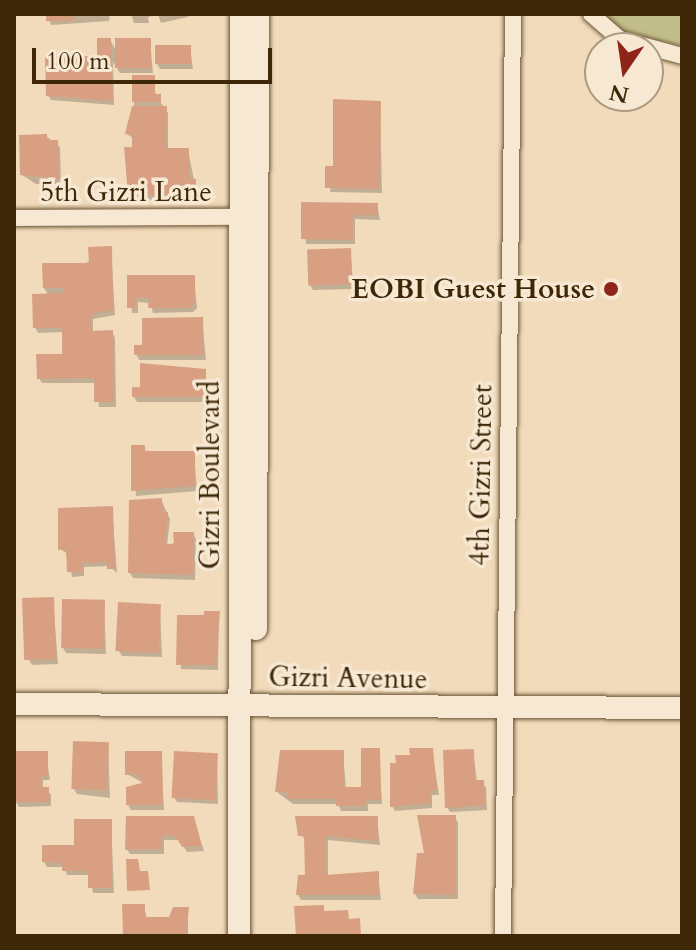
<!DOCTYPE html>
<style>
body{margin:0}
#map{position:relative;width:696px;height:950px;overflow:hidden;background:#f1dbbb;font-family:Cardo,serif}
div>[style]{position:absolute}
.green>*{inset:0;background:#c2be8b}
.shadow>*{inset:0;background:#0003}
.building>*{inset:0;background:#d99f82;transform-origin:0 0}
.roads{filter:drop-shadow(0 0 2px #6b5433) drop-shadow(0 0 2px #6b5433)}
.street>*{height:16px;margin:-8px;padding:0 8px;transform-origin:8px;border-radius:8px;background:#f6e8d3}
.secondary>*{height:22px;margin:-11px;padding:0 11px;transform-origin:11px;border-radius:11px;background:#f6e8d3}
.dots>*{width:22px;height:22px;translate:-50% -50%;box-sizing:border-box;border:4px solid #f6e8d3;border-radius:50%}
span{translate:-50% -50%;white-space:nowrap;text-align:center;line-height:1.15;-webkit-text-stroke:7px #f6e8d3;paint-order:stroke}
.street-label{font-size:28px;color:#3e2706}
.poi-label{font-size:28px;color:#3e2706;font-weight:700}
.right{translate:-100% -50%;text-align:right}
.frame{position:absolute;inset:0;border:16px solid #3e2706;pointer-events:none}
.north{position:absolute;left:584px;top:32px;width:80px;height:80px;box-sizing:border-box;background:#f6e8d3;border:2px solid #ac9b81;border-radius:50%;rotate:193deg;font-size:22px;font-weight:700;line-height:32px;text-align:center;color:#3e2706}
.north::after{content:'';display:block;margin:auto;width:28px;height:36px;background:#8f2418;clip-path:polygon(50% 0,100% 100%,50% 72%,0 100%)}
.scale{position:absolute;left:32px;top:48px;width:240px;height:36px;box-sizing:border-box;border:4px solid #3e2706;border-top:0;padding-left:10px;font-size:24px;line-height:28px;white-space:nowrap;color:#3e2706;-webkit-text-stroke:6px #f6e8d3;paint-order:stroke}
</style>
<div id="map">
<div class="green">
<i style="clip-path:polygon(600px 14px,682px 14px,682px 46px,623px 32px)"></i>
</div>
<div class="shadow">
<i style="clip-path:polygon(48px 14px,110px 14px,109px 21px,51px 25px)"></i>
<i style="clip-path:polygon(131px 14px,188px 14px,188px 17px,161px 23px,158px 15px,148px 17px,149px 23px,134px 23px)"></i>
<i style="clip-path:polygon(110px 40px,117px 52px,150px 40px,153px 73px,120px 73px,113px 62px,114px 105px,51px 100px,48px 95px,99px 58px)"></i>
<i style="clip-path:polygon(190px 47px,193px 69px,160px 69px,157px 64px)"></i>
<i style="clip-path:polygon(153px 77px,156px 96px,168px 113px,168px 150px,188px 150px,198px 200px,133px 200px,130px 194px,134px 139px,127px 134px,128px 121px,134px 121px,134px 101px)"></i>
<i style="clip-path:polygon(380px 103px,382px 193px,330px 192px,335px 168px)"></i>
<i style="clip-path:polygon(46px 136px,60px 147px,61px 184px,36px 184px,22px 175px)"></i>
<i style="clip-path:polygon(303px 204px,377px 205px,380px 220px,355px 219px,355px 244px,306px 244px)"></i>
<i style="clip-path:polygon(111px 248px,115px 315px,93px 319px,93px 333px,112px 332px,115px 338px,116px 407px,99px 407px,96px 383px,42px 383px,39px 378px,64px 356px,64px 332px,38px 333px,35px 327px,49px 296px,44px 288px)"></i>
<i style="clip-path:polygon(350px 250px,354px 289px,313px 290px,310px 285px)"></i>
<i style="clip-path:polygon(129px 277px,194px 277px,197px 308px,193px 312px,153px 313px,150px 303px,138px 302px,138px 313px,132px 313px)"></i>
<i style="clip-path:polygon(202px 319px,206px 360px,139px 360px,136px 354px,144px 347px)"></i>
<i style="clip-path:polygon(205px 370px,208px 402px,137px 402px,134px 397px)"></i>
<i style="clip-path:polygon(133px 447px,143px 447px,147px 453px,194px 453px,197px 491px,136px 496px)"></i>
<i style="clip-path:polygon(161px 500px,170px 519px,167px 546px,193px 534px,196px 539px,195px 580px,133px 578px,130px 573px)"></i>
<i style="clip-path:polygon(112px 508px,117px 573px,109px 566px,84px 567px,84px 576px,72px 577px,68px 554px,60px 549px)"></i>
<i style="clip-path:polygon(53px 599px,58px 664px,32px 665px,29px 660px)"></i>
<i style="clip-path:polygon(104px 602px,106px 654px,66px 653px,63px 648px)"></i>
<i style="clip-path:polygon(160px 606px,162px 657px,122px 656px,119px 651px)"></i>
<i style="clip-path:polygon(219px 613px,218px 670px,181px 669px,179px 617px)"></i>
<i style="clip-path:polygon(108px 744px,110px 798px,77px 794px,74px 789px)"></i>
<i style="clip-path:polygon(379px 750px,382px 804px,368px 804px,368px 811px,341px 811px,338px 804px,293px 804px,277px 792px,343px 752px,346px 789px,363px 789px)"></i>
<i style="clip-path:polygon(432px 750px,439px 795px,432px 795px,432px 808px,395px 811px,392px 806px,412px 757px)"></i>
<i style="clip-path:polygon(473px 751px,477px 782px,486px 787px,487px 810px,450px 812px,447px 807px)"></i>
<i style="clip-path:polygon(46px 753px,50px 780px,43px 780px,43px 789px,51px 794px,51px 806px,19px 807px,16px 802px)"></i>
<i style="clip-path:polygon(161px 753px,164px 810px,131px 810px,128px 805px,145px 784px,127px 774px)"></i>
<i style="clip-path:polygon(217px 755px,218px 804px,177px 802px,174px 797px)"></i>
<i style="clip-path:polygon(419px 817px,455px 817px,458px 823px,458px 899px,418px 899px,415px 894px,426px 855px)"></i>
<i style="clip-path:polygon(193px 818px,204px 851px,187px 852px,180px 840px,164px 840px,164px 854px,130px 854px,127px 849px)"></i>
<i style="clip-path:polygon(377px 818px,380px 845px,328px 840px,328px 877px,378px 873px,381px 900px,301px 900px,298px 895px,307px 877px,307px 840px,300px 835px)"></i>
<i style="clip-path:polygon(111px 821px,114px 893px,93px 893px,90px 875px,67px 875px,64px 867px,47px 867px,44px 862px,76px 847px)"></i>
<i style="clip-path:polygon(144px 906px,147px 919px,170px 919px,188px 909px,188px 936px,125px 936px)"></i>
</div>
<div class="building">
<i style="left:46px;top:14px;width:28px;height:7px"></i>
<i style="clip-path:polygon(97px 38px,111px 38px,113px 101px,46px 96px,45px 57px,97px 56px)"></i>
<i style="left:151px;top:38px;width:30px;height:36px;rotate:90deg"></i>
<i style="left:155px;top:45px;width:36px;height:19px"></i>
<i style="clip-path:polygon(132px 75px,155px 75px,155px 94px,161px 94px,161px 102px,132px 102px)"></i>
<i style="clip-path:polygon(333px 99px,381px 101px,380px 189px,325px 188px,325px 166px,333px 166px)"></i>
<i style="clip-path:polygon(132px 106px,167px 106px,166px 148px,189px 148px,189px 179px,196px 179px,196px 195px,128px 195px,124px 147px,132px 147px,132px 135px,125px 134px)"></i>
<i style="clip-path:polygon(47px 134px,47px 140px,58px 140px,59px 179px,20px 175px,19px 135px)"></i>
<i style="clip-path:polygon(301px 202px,378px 203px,378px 215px,353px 215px,353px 240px,301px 239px)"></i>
<i style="clip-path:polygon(112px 246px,113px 310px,91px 314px,91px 331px,113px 330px,114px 402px,94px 402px,94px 378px,37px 379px,36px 354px,62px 354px,62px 328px,33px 328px,32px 294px,63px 293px,63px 288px,43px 288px,42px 263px,89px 263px,88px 247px)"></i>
<i style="left:351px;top:248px;width:36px;height:44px;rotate:88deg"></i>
<i style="clip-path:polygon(127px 275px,195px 275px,195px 302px,190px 308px,148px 308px,149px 298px,136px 298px,136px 308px,127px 308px)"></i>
<i style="clip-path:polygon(203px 317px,204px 355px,134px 355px,134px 345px,142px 345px,142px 318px)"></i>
<i style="clip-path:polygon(140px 363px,206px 369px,206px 397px,132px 397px,132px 387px,140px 387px)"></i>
<i style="clip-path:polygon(131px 445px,145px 445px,145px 451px,195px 451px,195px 486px,131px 491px)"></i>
<i style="clip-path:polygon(162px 498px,163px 512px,168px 512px,165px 544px,174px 544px,173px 532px,194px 532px,193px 575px,128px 573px,129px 500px)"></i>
<i style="clip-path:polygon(113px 506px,115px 569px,107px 569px,107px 562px,82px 563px,83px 572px,67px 572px,66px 549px,58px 550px,58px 508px)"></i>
<i style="left:54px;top:597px;width:62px;height:32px;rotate:88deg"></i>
<i style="left:62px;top:599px;width:43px;height:49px;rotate:1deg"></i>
<i style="left:118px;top:602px;width:43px;height:49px;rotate:3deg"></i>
<i style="clip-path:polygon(204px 611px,220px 611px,216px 665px,176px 665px,177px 615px,204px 615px)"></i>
<i style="left:73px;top:741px;width:36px;height:48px;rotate:2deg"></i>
<i style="clip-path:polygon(361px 748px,380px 748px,381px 800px,366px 800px,366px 806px,336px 806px,336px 799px,288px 799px,288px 792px,275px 792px,280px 750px,344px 750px,344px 787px,361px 787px)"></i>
<i style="clip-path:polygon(409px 748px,433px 748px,437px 790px,430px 790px,431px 803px,390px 807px,390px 763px,396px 763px,395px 755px,410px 755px)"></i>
<i style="clip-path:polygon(474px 749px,475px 780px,484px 780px,485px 805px,445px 808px,443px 750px)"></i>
<i style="clip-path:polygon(14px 751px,48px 751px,48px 776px,41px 776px,41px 787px,49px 787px,49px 802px,14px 802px)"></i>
<i style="clip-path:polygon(125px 751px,162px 751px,163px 805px,126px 805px,126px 787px,142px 783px,137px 774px,125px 775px)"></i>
<i style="left:174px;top:751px;width:44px;height:47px;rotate:3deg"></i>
<i style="clip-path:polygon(417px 815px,456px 815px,456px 895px,413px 894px,417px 853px,424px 853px)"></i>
<i style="clip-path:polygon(126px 816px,194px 816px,202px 846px,182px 847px,175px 835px,162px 836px,162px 849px,125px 850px)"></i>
<i style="clip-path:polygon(295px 816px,378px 816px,378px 841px,326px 836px,326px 875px,379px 871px,379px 895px,296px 895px,298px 875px,305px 875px,304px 836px,298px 836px)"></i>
<i style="clip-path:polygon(74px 819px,112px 819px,112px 888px,88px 888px,88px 871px,62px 871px,62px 863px,42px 862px,42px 845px,74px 845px)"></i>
<i style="clip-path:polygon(126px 859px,138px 859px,140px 871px,148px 871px,150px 890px,127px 891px)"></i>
<i style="clip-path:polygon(122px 904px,145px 904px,145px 917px,169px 917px,173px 907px,189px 907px,186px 936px,123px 936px)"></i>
<i style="clip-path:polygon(324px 905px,324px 911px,348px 910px,349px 919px,360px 918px,361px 936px,296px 936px,294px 906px)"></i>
</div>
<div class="roads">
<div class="street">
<i style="left:591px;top:14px;width:38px;rotate:41deg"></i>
<i style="left:620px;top:39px;width:64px;rotate:15.3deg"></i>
<i style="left:14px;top:218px;width:225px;rotate:-0.3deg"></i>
<i style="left:503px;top:936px;width:922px;rotate:-89.38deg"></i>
</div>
<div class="secondary">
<i style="left:256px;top:629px;width:615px;rotate:-89.81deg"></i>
<i style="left:14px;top:704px;width:668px;rotate:0.34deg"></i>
<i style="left:239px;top:936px;width:922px;rotate:-89.88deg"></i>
</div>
</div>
<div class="dots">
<i style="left:611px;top:289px;background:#8f2418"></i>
</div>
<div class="street-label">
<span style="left:126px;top:192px">5th Gizri Lane</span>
<span style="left:210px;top:475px;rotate:-90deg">Gizri Boulevard</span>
<span style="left:481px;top:475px;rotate:-89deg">4th Gizri Street</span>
<span style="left:348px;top:678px;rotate:1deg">Gizri Avenue</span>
</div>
<div class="poi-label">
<span class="right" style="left:595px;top:289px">EOBI Guest House</span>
</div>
<div class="frame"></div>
<div class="north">N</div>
<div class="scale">100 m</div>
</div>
